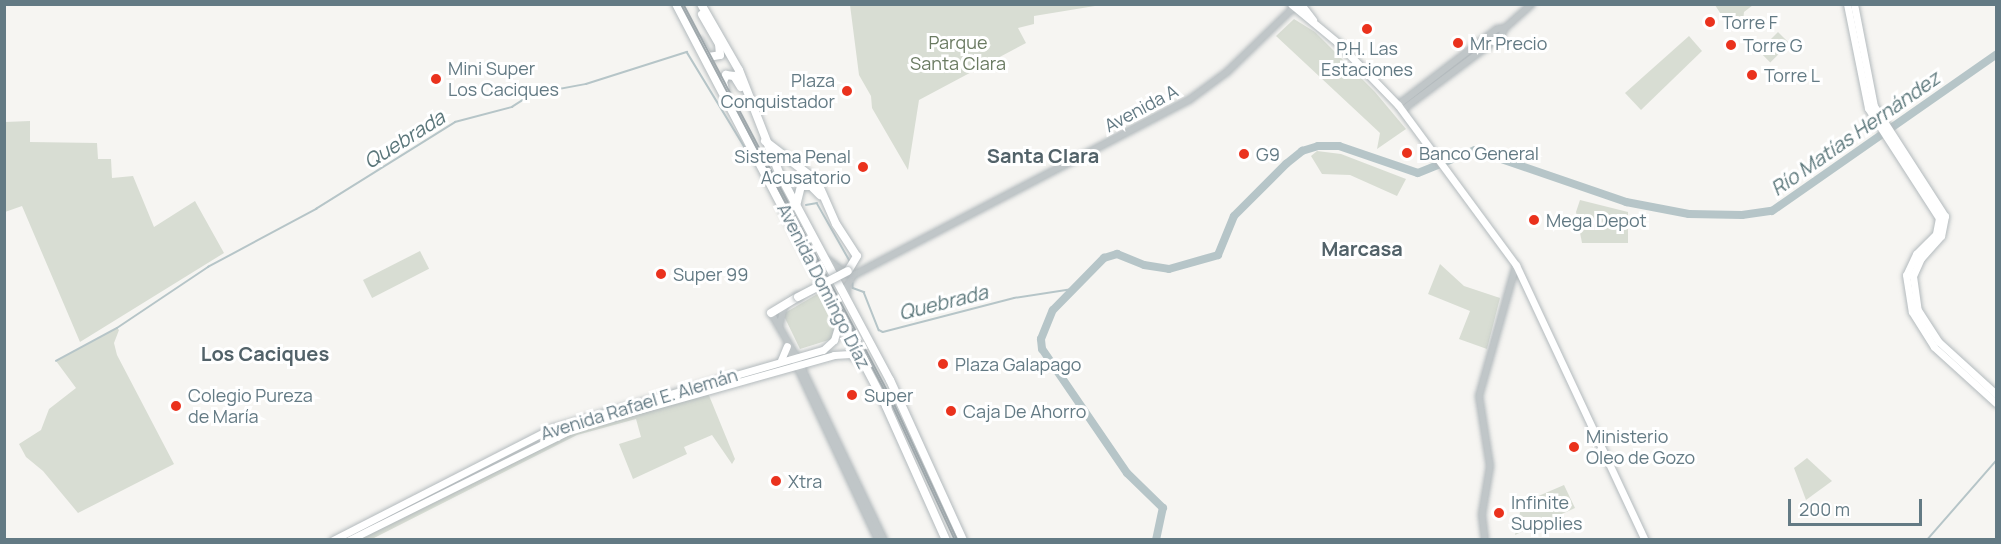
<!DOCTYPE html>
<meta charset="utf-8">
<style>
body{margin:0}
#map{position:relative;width:2001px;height:544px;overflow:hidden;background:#f6f5f2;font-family:Manrope,sans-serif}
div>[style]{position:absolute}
.green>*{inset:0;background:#d8ddd3;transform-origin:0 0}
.stream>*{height:1.5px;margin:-0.75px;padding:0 0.75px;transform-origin:0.75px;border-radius:0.75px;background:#b6c5c8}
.river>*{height:8px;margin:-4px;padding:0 4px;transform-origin:4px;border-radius:4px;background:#b6c5c8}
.roads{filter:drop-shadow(0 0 2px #b3babd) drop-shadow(0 0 2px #b3babd)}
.tertiary>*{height:6px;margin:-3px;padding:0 3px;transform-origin:3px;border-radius:3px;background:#c0c6c8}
.secondary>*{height:7px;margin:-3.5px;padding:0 3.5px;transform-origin:3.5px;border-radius:3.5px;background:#fff}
.primary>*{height:8px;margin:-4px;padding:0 4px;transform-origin:4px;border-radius:4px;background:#fff}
.rail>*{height:4px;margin-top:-2px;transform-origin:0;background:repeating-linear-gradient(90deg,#fff 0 4.5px,#9fa8ac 0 9px);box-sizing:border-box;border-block:2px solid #9fa8ac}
.bridges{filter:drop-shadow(0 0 2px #b1b8bb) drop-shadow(0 0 2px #b1b8bb)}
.primary-bridge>*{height:8px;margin:-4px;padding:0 4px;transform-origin:4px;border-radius:4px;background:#fff}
.dots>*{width:16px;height:16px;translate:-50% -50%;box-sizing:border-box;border:3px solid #fff;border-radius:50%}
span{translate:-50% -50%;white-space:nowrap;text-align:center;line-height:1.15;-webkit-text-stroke:6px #fff;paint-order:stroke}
.poi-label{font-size:18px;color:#637a84}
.left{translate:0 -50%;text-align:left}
.right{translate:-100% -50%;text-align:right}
.park-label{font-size:18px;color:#6b7b62}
.street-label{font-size:18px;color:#637a84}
.water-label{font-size:20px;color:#5a767a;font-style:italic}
.neighbourhood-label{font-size:20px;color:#526269;font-weight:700}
.frame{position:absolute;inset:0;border:6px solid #637a84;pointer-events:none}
.scale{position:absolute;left:1788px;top:499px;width:134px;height:27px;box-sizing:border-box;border:3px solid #637a84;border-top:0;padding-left:8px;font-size:18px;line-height:21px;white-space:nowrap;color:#637a84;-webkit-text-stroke:4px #fff;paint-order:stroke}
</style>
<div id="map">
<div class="green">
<i style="clip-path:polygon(850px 5px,850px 4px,1101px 5px,1034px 16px,1034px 24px,1018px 28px,1026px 43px,919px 100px,908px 170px,872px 108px,871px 96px,859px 75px)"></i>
<i style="clip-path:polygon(1715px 5px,1715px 4px,1753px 5px,1744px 12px,1743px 21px,1724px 19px)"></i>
<i style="clip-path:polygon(1294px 19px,1315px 32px,1375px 92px,1406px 129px,1377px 149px,1380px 133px,1276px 36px)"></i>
<i style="left:1778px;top:32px;width:16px;height:27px;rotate:45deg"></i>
<i style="clip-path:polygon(1689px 36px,1702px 51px,1641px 110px,1625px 93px)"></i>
<i style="clip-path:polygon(30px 121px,30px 142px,97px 143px,98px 159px,111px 159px,112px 178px,133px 176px,154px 227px,195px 201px,224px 253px,80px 342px,22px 206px,5px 212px,5px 122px)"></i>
<i style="clip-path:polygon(1317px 151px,1341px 154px,1406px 179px,1397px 196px,1350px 175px,1322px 174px,1311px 156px)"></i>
<i style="clip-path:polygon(1580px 200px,1628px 212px,1628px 243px,1582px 243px,1576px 212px)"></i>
<i style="left:420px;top:251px;width:20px;height:64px;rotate:63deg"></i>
<i style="clip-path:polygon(1440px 264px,1464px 286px,1500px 298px,1487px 349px,1459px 339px,1470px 311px,1428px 294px)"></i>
<i style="clip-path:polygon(826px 289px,836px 315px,832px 339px,800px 349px,783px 314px)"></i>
<i style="clip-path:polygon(117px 328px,119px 330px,114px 343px,117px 355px,174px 464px,78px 513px,43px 471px,26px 457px,19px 444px,41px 430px,49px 409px,76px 388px,56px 361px)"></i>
<i style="clip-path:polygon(708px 393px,735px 459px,732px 464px,712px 435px,684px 447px,687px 454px,633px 479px,619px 444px,641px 437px,636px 419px,577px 435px,372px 539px,357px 540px,558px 436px)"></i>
<i style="clip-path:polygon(1807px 458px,1832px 481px,1806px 500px,1794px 468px)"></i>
<i style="clip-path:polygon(1564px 485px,1575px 508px,1515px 535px,1522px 503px)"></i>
</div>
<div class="stream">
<i style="left:806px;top:205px;width:11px;rotate:-10deg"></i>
<i style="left:817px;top:203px;width:67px;rotate:60.4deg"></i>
<i style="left:853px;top:283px;width:5px;rotate:90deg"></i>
<i style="left:853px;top:288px;width:12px;rotate:20deg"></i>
<i style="left:864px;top:292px;width:41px;rotate:68.5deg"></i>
<i style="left:879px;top:330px;width:4px;rotate:27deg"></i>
<i style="left:883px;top:332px;width:135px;rotate:-14.5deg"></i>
<i style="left:1014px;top:298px;width:59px;rotate:-8.8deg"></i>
<i style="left:56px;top:361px;width:69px;rotate:-28.4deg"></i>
<i style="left:117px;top:328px;width:110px;rotate:-33.8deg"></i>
<i style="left:208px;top:267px;width:123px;rotate:-28.2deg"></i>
<i style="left:316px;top:209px;width:164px;rotate:-32deg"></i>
<i style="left:455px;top:122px;width:59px;rotate:-14.7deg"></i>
<i style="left:512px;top:107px;width:24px;rotate:-33deg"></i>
<i style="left:532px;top:94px;width:55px;rotate:-10.5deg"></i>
<i style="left:586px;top:84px;width:106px;rotate:-17.6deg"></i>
<i style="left:687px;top:52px;width:131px;rotate:58.7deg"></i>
<i style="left:1927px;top:540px;width:105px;rotate:-48.9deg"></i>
</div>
<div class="river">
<i style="left:1156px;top:540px;width:33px;rotate:-78deg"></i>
<i style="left:1163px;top:508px;width:50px;rotate:-135.8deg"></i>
<i style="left:1127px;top:473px;width:150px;rotate:-124.4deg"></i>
<i style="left:1042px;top:349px;width:10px;rotate:-96deg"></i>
<i style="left:1041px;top:339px;width:31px;rotate:-68deg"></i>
<i style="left:1053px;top:310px;width:73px;rotate:-45.6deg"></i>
<i style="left:1104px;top:258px;width:14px;rotate:-17deg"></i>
<i style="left:1117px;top:254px;width:29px;rotate:22deg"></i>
<i style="left:1144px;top:265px;width:25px;rotate:9deg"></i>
<i style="left:1169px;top:269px;width:51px;rotate:-15.9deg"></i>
<i style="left:1218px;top:255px;width:42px;rotate:-67.7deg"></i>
<i style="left:1234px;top:216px;width:74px;rotate:-45deg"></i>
<i style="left:1286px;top:164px;width:21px;rotate:-39deg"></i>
<i style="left:1302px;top:151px;width:17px;rotate:-17deg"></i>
<i style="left:1318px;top:146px;width:21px"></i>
<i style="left:1339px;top:146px;width:83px;rotate:18.9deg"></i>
<i style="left:1418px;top:173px;width:61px;rotate:-22deg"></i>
<i style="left:1475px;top:150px;width:160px;rotate:19deg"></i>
<i style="left:1626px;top:202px;width:64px;rotate:10.8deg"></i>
<i style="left:1689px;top:214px;width:53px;rotate:1.1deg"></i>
<i style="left:1742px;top:215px;width:30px;rotate:-8deg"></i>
<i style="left:1772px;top:211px;width:273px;rotate:-34.9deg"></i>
</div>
<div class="roads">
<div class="tertiary">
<i style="left:1505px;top:28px;width:36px;rotate:-42deg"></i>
<i style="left:1398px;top:105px;width:125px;rotate:-37.5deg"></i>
<i style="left:1497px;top:29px;width:8px;rotate:-7deg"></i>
<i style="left:1505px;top:28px;width:9px;rotate:117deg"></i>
<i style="left:1501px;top:36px;width:124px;rotate:143.2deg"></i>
<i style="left:827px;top:259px;width:25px;rotate:37deg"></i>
<i style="left:847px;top:298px;width:12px;rotate:-90deg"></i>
<i style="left:847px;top:286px;width:13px;rotate:-58deg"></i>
<i style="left:854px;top:275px;width:378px;rotate:-27.6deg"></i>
<i style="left:1189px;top:100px;width:47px;rotate:-36.4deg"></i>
<i style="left:1227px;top:72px;width:93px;rotate:-44.1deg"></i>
<i style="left:771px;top:313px;width:50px;rotate:59.8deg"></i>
<i style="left:796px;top:356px;width:204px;rotate:64.4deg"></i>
<i style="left:779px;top:326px;width:22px;rotate:-74deg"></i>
<i style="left:787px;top:345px;width:215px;rotate:65deg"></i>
<i style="left:1485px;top:540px;width:26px;rotate:-97deg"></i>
<i style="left:1482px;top:514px;width:49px;rotate:-80.5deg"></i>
<i style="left:1490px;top:466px;width:71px;rotate:-98.9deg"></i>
<i style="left:1479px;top:396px;width:136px;rotate:-74.2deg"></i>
</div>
<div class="secondary">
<i style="left:1291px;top:4px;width:60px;rotate:39.6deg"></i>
<i style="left:1337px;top:42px;width:88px;rotate:45.9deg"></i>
<i style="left:1398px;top:105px;width:199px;rotate:53.6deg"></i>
<i style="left:1516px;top:265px;width:304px;rotate:64.9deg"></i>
<i style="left:1301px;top:4px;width:20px;rotate:53deg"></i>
<i style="left:1847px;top:4px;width:106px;rotate:78.6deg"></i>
<i style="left:1868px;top:108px;width:131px;rotate:57.2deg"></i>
<i style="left:1939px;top:218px;width:16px;rotate:101deg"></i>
<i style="left:1936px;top:234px;width:28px;rotate:135deg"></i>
<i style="left:1916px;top:254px;width:23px;rotate:115deg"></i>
<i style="left:1906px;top:275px;width:37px;rotate:81deg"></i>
<i style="left:1912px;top:312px;width:41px;rotate:57.8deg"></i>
<i style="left:1934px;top:347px;width:84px;rotate:42.1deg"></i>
<i style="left:1854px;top:4px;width:104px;rotate:78.9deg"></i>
<i style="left:1874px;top:106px;width:131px;rotate:57.2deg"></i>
<i style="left:1945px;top:216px;width:20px;rotate:101deg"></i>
<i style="left:1941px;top:236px;width:30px;rotate:132deg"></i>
<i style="left:1921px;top:258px;width:20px;rotate:114deg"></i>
<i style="left:1913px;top:276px;width:34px;rotate:82deg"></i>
<i style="left:1918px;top:310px;width:38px;rotate:57deg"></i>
<i style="left:1939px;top:342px;width:77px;rotate:42.4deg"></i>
<i style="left:781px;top:360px;width:15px;rotate:-67deg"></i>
<i style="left:333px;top:540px;width:246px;rotate:-27.1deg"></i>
<i style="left:552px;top:428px;width:282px;rotate:-16.1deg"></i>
<i style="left:823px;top:350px;width:15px;rotate:-42deg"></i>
<i style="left:834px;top:340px;width:21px;rotate:-73deg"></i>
<i style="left:349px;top:540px;width:252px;rotate:-26.4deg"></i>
<i style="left:575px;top:428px;width:269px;rotate:-15.7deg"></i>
<i style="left:834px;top:355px;width:16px;rotate:-4deg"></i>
<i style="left:850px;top:354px;width:14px;rotate:34deg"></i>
</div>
<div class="primary">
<i style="left:676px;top:4px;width:454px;rotate:62.4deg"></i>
<i style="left:886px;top:406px;width:147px;rotate:65.9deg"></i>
<i style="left:701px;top:4px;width:76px;rotate:60.1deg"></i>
<i style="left:739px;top:70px;width:113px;rotate:68.7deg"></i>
<i style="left:780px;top:175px;width:233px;rotate:61.8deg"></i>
<i style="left:890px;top:380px;width:176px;rotate:65.5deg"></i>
<i style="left:699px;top:41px;width:18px;rotate:61deg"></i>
<i style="left:708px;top:57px;width:12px;rotate:-9deg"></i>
<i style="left:720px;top:55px;width:11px;rotate:-95deg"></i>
<i style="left:719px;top:44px;width:34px;rotate:-120deg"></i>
<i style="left:726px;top:94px;width:12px;rotate:-104deg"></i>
<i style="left:723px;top:82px;width:8px;rotate:-67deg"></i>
<i style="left:726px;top:75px;width:8px;rotate:7deg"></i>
<i style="left:734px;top:76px;width:13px;rotate:58deg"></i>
<i style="left:765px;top:141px;width:66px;rotate:37.6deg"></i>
<i style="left:817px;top:181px;width:47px;rotate:66.2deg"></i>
<i style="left:836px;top:224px;width:38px;rotate:57deg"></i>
<i style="left:857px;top:256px;width:17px;rotate:121deg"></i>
<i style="left:796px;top:206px;width:21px;rotate:-76deg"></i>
<i style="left:801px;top:186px;width:10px"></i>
<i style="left:811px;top:186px;width:13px;rotate:45deg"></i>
<i style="left:771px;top:313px;width:31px;rotate:-31deg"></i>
</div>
</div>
<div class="rail">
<i style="left:682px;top:4px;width:448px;rotate:62.2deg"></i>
<i style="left:891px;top:400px;width:154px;rotate:65.1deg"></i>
</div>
<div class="bridges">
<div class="primary-bridge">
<i style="left:798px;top:297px;width:56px;rotate:-27.5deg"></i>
</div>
</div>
<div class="dots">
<i style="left:1710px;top:22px;background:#ea321d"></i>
<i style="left:1367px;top:29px;background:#ea321d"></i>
<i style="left:1458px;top:43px;background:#ea321d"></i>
<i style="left:1731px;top:45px;background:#ea321d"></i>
<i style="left:1752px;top:75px;background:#ea321d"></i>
<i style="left:436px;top:79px;background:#ea321d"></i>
<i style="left:847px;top:91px;background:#ea321d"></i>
<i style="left:1407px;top:153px;background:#ea321d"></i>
<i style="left:1244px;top:154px;background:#ea321d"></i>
<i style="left:863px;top:167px;background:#ea321d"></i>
<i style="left:1534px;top:220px;background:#ea321d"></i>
<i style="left:661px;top:274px;background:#ea321d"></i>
<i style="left:943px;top:364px;background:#ea321d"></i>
<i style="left:852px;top:395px;background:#ea321d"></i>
<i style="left:176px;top:406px;background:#ea321d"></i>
<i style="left:951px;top:411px;background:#ea321d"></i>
<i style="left:1574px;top:447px;background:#ea321d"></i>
<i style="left:776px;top:481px;background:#ea321d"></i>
<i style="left:1499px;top:513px;background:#ea321d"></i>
</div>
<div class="poi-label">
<span class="left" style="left:1722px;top:22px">Torre F</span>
<span class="left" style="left:1470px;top:43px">Mr Precio</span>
<span class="left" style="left:1743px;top:45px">Torre G</span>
<span style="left:1367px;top:59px">P.H. Las<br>Estaciones</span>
<span class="left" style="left:448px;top:79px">Mini Super<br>Los Caciques</span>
<span class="left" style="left:1764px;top:75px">Torre L</span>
<span class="right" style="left:835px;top:91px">Plaza<br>Conquistador</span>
<span class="left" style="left:1419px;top:153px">Banco General</span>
<span class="left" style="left:1256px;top:154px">G9</span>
<span class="right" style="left:851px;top:167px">Sistema Penal<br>Acusatorio</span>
<span class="left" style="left:1546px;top:220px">Mega Depot</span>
<span class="left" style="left:673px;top:274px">Super 99</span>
<span class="left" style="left:955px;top:364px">Plaza Galapago</span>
<span class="left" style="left:864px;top:395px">Super</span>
<span class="left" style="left:188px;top:406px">Colegio Pureza<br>de María</span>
<span class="left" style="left:963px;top:411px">Caja De Ahorro</span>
<span class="left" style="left:1586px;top:447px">Ministerio<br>Oleo de Gozo</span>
<span class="left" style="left:788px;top:481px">Xtra</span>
<span class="left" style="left:1511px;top:513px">Infinite<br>Supplies</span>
</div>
<div class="park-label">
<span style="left:958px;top:53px">Parque<br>Santa Clara</span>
</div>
<div class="street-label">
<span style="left:1141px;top:108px;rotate:-28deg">Avenida A</span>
<span style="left:824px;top:286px;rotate:63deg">Avenida Domingo Díaz</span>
<span style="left:639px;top:404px;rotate:-17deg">Avenida Rafael E. Alemán</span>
</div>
<div class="water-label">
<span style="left:1855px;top:133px;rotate:-35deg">Río Matías Hernández</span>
<span style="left:404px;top:139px;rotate:-32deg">Quebrada</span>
<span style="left:943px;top:302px;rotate:-14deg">Quebrada</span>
</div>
<div class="neighbourhood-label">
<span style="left:1043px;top:155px">Santa Clara</span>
<span style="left:1362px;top:248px">Marcasa</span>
<span style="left:265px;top:353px">Los Caciques</span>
</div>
<div class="frame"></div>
<div class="scale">200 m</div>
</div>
